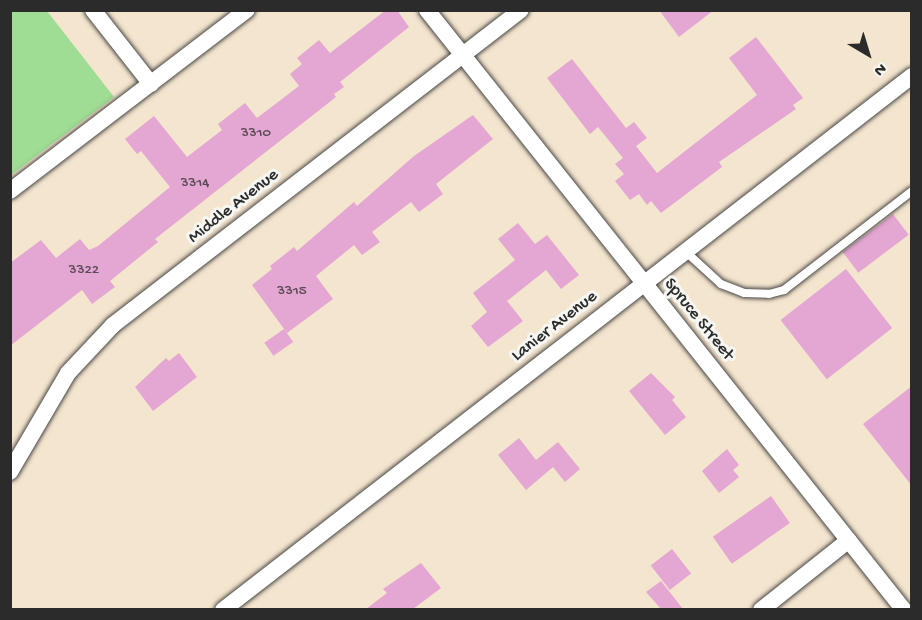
<!DOCTYPE html>
<style>
body{margin:0}
#map{position:relative;width:922px;height:620px;overflow:hidden;background:#f4e5cf;font-family:"Gochi Hand",sans-serif}
div>[style]{position:absolute}
.green>*{inset:0;background:#9edd93}
.building>*{inset:0;background:#e4a6d2;transform-origin:0 0}
.roads{filter:drop-shadow(0 0 2px #494744) drop-shadow(0 0 2px #494744)}
.service>*{height:8px;margin:-4px;padding:0 4px;transform-origin:4px;border-radius:4px;background:#fff}
.minor>*{height:16px;margin:-8px;padding:0 8px;transform-origin:8px;border-radius:8px;background:#fff}
span{translate:-50% -50%;white-space:nowrap;text-align:center;line-height:1.15;-webkit-text-stroke:6px #f6f6f2;paint-order:stroke}
.number-label{font-size:15px;color:#594a55}
.number-label span{-webkit-text-stroke-width:0}
.street-label{font-size:18px;color:#2b2b2b}
.frame{position:absolute;inset:0;border:12px solid #2b2b2b;pointer-events:none}
.north{position:absolute;left:838px;top:24px;width:60px;height:60px;-webkit-text-stroke:4px #f6f6f2;paint-order:stroke;rotate:142deg;font-size:16px;font-weight:700;line-height:24px;text-align:center;color:#2b2b2b}
.north::after{content:'';display:block;margin:auto;width:21px;height:27px;background:#2b2b2b;clip-path:polygon(50% 0,100% 100%,50% 72%,0 100%)}
</style>
<div id="map">
<div class="green">
<i style="clip-path:polygon(11px 10px,47px 11px,114px 97px,11px 175px)"></i>
</div>
<div class="building">
<i style="clip-path:polygon(386px 10px,397px 10px,409px 27px,340px 82px,344px 87px,334px 94px,336px 97px,155px 239px,158px 242px,110px 281px,115px 287px,92px 304px,82px 290px,10px 346px,10px 263px,41px 240px,56px 258px,80px 239px,89px 250px,98px 246px,170px 187px,141px 151px,137px 154px,125px 139px,154px 116px,187px 157px,222px 130px,218px 124px,245px 103px,257px 118px,299px 86px,290px 74px,302px 64px,297px 58px,319px 40px,330px 53px)"></i>
<i style="clip-path:polygon(659px 10px,714px 10px,679px 37px)"></i>
<i style="clip-path:polygon(756px 37px,803px 98px,793px 105px,796px 109px,719px 162px,722px 167px,661px 213px,651px 201px,647px 205px,639px 194px,630px 200px,615px 181px,624px 174px,615px 164px,623px 158px,598px 127px,590px 134px,547px 78px,572px 59px,626px 128px,634px 122px,647px 138px,636px 146px,657px 173px,757px 95px,729px 58px)"></i>
<i style="clip-path:polygon(473px 115px,493px 139px,436px 184px,443px 194px,419px 212px,411px 202px,372px 232px,380px 242px,362px 255px,354px 245px,316px 276px,333px 299px,287px 333px,252px 285px,272px 269px,270px 266px,294px 247px,297px 251px,354px 202px,357px 206px,414px 156px)"></i>
<i style="left:893px;top:214px;width:26px;height:63px;rotate:53deg"></i>
<i style="clip-path:polygon(518px 223px,535px 244px,547px 235px,579px 275px,561px 289px,546px 270px,507px 301px,523px 321px,488px 347px,471px 326px,487px 312px,473px 293px,515px 260px,498px 239px)"></i>
<i style="left:846px;top:269px;width:75px;height:83px;rotate:52deg"></i>
<i style="left:284px;top:329px;width:16px;height:24px;rotate:55deg"></i>
<i style="clip-path:polygon(179px 353px,197px 377px,153px 411px,135px 387px,166px 358px,169px 361px)"></i>
<i style="clip-path:polygon(651px 373px,675px 397px,672px 400px,686px 417px,665px 435px,629px 391px)"></i>
<i style="clip-path:polygon(912px 386px,912px 486px,863px 424px)"></i>
<i style="clip-path:polygon(519px 438px,536px 460px,558px 442px,580px 469px,565px 482px,553px 467px,526px 490px,498px 455px)"></i>
<i style="clip-path:polygon(727px 449px,739px 465px,733px 470px,739px 477px,719px 493px,702px 471px)"></i>
<i style="left:771px;top:496px;width:33px;height:71px;rotate:55deg"></i>
<i style="left:672px;top:549px;width:31px;height:27px;rotate:52deg"></i>
<i style="clip-path:polygon(421px 563px,441px 588px,413px 609px,366px 609px,387px 593px,383px 589px)"></i>
<i style="clip-path:polygon(661px 581px,683px 609px,661px 609px,646px 592px)"></i>
</div>
<div class="roads">
<div class="service">
<i style="left:685px;top:251px;width:49px;rotate:42.5deg"></i>
<i style="left:721px;top:284px;width:25px;rotate:21deg"></i>
<i style="left:744px;top:293px;width:25px;rotate:2deg"></i>
<i style="left:769px;top:294px;width:16px;rotate:-15deg"></i>
<i style="left:784px;top:290px;width:162px;rotate:-37.7deg"></i>
</div>
<div class="minor">
<i style="left:93px;top:10px;width:94px;rotate:51.9deg"></i>
<i style="left:427px;top:10px;width:767px;rotate:51.52deg"></i>
<i style="left:10px;top:191px;width:298px;rotate:-37.4deg"></i>
<i style="left:10px;top:472px;width:115px;rotate:-59.6deg"></i>
<i style="left:68px;top:373px;width:66px;rotate:-46.8deg"></i>
<i style="left:113px;top:325px;width:515px;rotate:-37.67deg"></i>
<i style="left:223px;top:610px;width:872px;rotate:-37.78deg"></i>
<i style="left:761px;top:610px;width:112px;rotate:-38.5deg"></i>
</div>
</div>
<div class="number-label">
<span style="left:256px;top:134px">3310</span>
<span style="left:195px;top:184px">3314</span>
<span style="left:84px;top:271px">3322</span>
<span style="left:292px;top:292px">3315</span>
</div>
<div class="street-label">
<span style="left:234px;top:207px;rotate:-38deg">Middle Avenue</span>
<span style="left:698px;top:320px;rotate:51deg">Spruce Street</span>
<span style="left:555px;top:327px;rotate:-38deg">Lanier Avenue</span>
</div>
<div class="frame"></div>
<div class="north">N</div>
</div>
